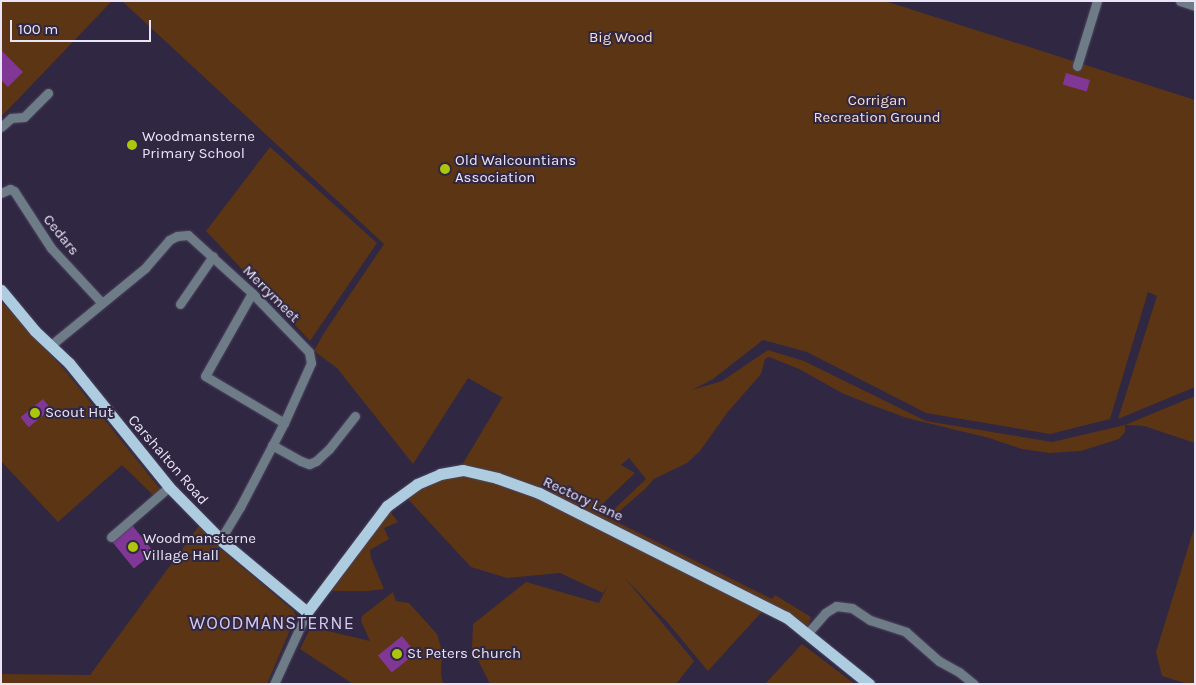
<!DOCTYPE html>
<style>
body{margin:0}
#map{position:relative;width:1196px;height:685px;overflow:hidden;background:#302743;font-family:Karla,sans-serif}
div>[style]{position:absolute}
.green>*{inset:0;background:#5b3514}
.building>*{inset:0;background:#803795;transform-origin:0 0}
.roads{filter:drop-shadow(0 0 1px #4e4560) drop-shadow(0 0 1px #4e4560)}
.minor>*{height:9px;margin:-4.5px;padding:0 4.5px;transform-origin:4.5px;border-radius:4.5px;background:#6d7c86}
.major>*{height:11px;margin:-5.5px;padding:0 5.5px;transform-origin:5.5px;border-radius:5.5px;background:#adcce0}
.dots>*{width:14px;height:14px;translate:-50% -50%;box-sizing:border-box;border:2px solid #302743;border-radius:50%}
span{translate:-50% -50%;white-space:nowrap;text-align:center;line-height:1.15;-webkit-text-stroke:4px #302743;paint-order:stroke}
.park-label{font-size:15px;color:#f8decb}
.poi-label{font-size:15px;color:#e9e4f6}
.left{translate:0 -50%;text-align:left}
.street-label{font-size:15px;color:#e9e4f6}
.quarter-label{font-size:18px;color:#d4c9ee;letter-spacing:1px}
.frame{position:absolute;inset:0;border:2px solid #e9e4f6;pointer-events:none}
.scale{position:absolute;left:10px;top:20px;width:141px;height:22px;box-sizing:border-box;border:2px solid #e9e4f6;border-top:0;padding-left:6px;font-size:15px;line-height:18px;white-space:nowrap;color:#e9e4f6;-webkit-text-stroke:4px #302743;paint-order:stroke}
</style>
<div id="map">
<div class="green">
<i style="clip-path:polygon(1px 1px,112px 1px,1px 117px)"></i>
<i style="clip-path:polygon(122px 1px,885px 1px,1195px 100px,1195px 387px,1118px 419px,1157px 296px,1148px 292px,1110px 419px,1050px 434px,926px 413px,807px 352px,763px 340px,713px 379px,692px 390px,722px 381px,768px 350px,804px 361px,926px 421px,1052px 442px,1125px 425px,1195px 396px,1195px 443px,1144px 426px,1125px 425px,1125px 432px,1119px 439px,1081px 451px,1049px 453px,1022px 449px,989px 438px,907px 418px,874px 406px,842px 393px,799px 369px,769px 357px,765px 359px,761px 374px,727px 413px,700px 451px,687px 463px,654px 479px,645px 489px,613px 517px,610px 513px,646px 479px,629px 458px,621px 465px,635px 473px,595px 511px,772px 599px,775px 595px,811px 617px,807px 628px,770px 603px,708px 671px,668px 623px,625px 578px,694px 661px,676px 684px,490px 684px,472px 648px,473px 624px,526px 582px,599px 603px,608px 585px,603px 593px,560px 573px,507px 578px,471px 567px,406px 497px,462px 465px,502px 398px,505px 399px,468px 378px,413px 464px,337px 368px,314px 351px,324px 333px,384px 244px)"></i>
<i style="clip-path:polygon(270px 147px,377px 243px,310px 341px,206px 231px)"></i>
<i style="clip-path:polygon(1px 301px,63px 368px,161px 490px,154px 496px,122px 465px,58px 522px,1px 461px)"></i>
<i style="clip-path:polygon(389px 510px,398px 522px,384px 528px,389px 539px,370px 550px,371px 558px,384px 589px,368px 591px,332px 591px)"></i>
<i style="clip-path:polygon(1195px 525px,1195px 684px,1188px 684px,1162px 676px,1156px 652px)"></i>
<i style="clip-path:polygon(199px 526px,216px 545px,294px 611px,296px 616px,267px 684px,1px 684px,1px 674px,90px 675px)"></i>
<i style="clip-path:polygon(393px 592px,396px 601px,409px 603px,437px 634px,442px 651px,441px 674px,443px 684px,353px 684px,300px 649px,311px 627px,370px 641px,361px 621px,362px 616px)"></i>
<i style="clip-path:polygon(802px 644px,855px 684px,765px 684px)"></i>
</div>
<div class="building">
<i style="clip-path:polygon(1px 50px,23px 72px,8px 87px,1px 80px)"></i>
<i style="left:1066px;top:73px;width:25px;height:12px;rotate:16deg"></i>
<i style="left:43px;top:399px;width:13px;height:29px;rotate:51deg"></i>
<i style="left:132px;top:525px;width:35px;height:26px;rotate:51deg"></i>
<i style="left:402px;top:636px;width:22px;height:31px;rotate:51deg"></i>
</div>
<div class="roads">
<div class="minor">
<i style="left:1180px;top:1px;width:16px;rotate:18deg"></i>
<i style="left:1077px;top:66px;width:68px;rotate:-72.9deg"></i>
<i style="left:1px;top:127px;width:13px;rotate:-42deg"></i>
<i style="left:11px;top:118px;width:13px;rotate:-4deg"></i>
<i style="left:24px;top:117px;width:34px;rotate:-45deg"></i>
<i style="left:1px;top:193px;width:10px;rotate:-24deg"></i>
<i style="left:10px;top:189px;width:4px;rotate:27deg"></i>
<i style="left:14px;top:191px;width:68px;rotate:57deg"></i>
<i style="left:51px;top:248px;width:75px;rotate:47.2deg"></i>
<i style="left:252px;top:293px;width:95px;rotate:119.5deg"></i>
<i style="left:205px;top:376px;width:92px;rotate:30.7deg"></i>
<i style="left:180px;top:304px;width:58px;rotate:-55.5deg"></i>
<i style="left:51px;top:345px;width:122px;rotate:-39.3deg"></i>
<i style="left:145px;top:268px;width:37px;rotate:-49deg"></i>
<i style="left:169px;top:240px;width:9px;rotate:-27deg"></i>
<i style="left:177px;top:236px;width:11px;rotate:-5deg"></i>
<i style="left:188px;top:235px;width:86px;rotate:42.2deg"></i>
<i style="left:252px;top:293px;width:82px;rotate:46deg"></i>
<i style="left:309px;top:352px;width:11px;rotate:80deg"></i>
<i style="left:311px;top:363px;width:66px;rotate:114.2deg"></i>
<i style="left:284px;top:423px;width:95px;rotate:117.6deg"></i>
<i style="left:240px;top:507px;width:39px;rotate:121deg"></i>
<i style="left:272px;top:445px;width:33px;rotate:29deg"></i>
<i style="left:301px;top:461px;width:9px;rotate:21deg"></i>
<i style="left:309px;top:464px;width:8px;rotate:-23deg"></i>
<i style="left:316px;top:461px;width:18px;rotate:-43deg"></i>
<i style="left:329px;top:449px;width:42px;rotate:-51.8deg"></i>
<i style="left:111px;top:537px;width:77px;rotate:-40.8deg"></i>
<i style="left:807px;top:634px;width:28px;rotate:-49deg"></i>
<i style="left:825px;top:613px;width:13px;rotate:-32deg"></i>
<i style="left:836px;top:606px;width:16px;rotate:7deg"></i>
<i style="left:852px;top:608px;width:22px;rotate:34deg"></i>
<i style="left:870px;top:620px;width:38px;rotate:18deg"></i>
<i style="left:906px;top:632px;width:44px;rotate:41.3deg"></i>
<i style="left:939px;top:661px;width:23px;rotate:29deg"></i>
<i style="left:959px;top:672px;width:19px;rotate:39deg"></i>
<i style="left:274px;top:684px;width:79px;rotate:-65.4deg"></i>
</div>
<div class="major">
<i style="left:1px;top:290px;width:53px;rotate:50.3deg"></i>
<i style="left:35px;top:331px;width:47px;rotate:43.3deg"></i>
<i style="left:69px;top:363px;width:159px;rotate:51.1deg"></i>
<i style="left:169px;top:487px;width:77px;rotate:45.5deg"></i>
<i style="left:223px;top:542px;width:109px;rotate:39.8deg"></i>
<i style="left:307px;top:612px;width:133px;rotate:-53deg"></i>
<i style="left:387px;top:506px;width:37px;rotate:-36deg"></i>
<i style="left:417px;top:484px;width:25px;rotate:-23deg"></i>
<i style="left:440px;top:474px;width:23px;rotate:-10deg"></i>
<i style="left:463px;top:470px;width:35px;rotate:13deg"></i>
<i style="left:497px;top:478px;width:45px;rotate:19.7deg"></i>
<i style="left:539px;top:493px;width:276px;rotate:26.7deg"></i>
<i style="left:786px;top:617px;width:107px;rotate:38.9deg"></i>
</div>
</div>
<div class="dots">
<i style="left:132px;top:145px;background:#adc60d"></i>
<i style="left:445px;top:169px;background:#adc60d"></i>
<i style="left:35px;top:413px;background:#adc60d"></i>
<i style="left:133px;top:547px;background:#adc60d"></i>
<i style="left:397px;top:654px;background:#adc60d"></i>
</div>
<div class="park-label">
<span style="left:621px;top:38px">Big Wood</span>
<span style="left:877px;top:109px">Corrigan<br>Recreation Ground</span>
</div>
<div class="poi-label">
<span class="left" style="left:142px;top:145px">Woodmansterne<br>Primary School</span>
<span class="left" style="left:455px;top:169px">Old Walcountians<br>Association</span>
<span class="left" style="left:45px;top:413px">Scout Hut</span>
<span class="left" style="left:143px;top:547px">Woodmansterne<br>Village Hall</span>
<span class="left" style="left:407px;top:654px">St Peters Church</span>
</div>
<div class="street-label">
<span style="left:61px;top:235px;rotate:51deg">Cedars</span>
<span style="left:271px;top:294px;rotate:45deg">Merrymeet</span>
<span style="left:168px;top:460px;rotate:49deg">Carshalton Road</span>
<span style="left:583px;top:499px;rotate:25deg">Rectory Lane</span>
</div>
<div class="quarter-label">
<span style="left:272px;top:623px">WOODMANSTERNE</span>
</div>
<div class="frame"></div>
<div class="scale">100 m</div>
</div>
